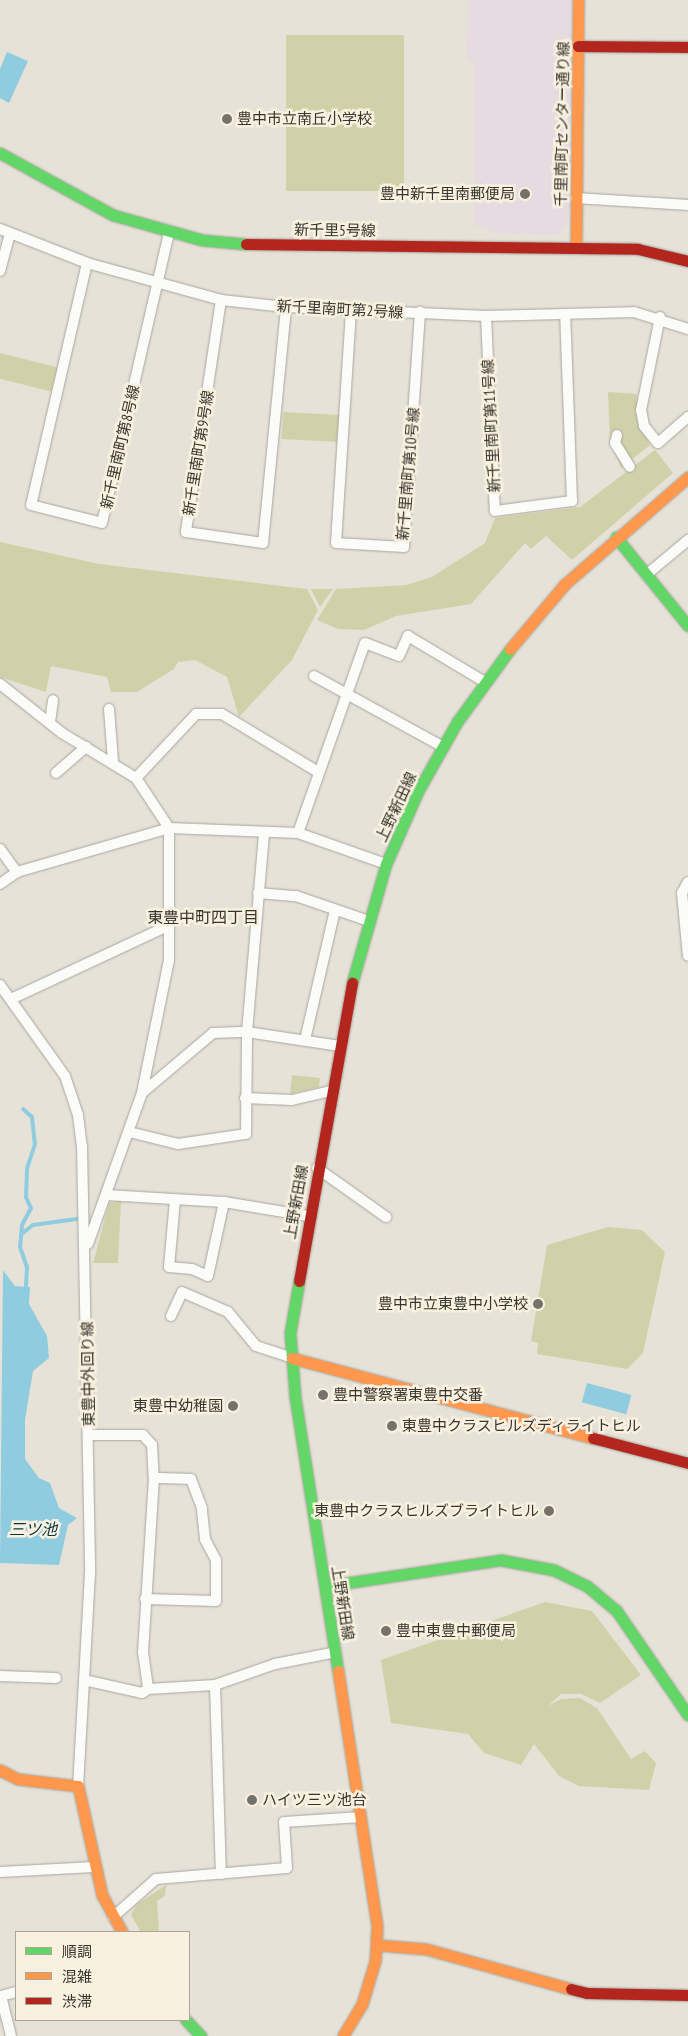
<!DOCTYPE html>
<meta charset="utf-8">
<style>
body{margin:0}
#map{position:relative;width:688px;height:2036px;overflow:hidden;background:#e6e2d8;font-family:"PT Sans Narrow","Noto Sans JP",sans-serif}
div>[style]{position:absolute}
.commercial>*{inset:0;background:#e5dbe1}
.green>*{inset:0;background:#d1d1a9;transform-origin:0 0}
.water>*{inset:0;background:#8fcce0;transform-origin:0 0}
.stream>*{height:4px;margin:-2px;padding:0 2px;transform-origin:2px;border-radius:2px;background:#8fcce0}
.roads{filter:drop-shadow(0 0 1px #a8a69e) drop-shadow(0 0 1px #a8a69e)}
.street>*{height:10px;margin:-5px;padding:0 5px;transform-origin:5px;border-radius:5px;background:#fbfbf9}
.fast>*{height:11px;margin:-5.5px;padding:0 5.5px;transform-origin:5.5px;border-radius:5.5px;background:#63d668}
.slow>*{height:11px;margin:-5.5px;padding:0 5.5px;transform-origin:5.5px;border-radius:5.5px;background:#ff974d}
.jam>*{height:11px;margin:-5.5px;padding:0 5.5px;transform-origin:5.5px;border-radius:5.5px;background:#b3261e}
.dots>*{width:14px;height:14px;translate:-50% -50%;box-sizing:border-box;border:2px solid #f9f1df;border-radius:50%}
span{translate:-50% -50%;white-space:nowrap;text-align:center;line-height:1.15;-webkit-text-stroke:5px #f9f1df;paint-order:stroke}
.poi-label{font-size:15px;color:#38352e}
.left{translate:0 -50%;text-align:left}
.right{translate:-100% -50%;text-align:right}
.street-label{font-size:15px;color:#38352e}
.neighbourhood-label{font-size:16px;color:#38352e}
.water-label{font-size:16px;color:#073340;font-style:italic}
.legend{position:absolute;left:15px;top:1931px;width:175px;height:90px;box-sizing:border-box;background:#f9f1df;border:1px solid #aca698;margin:0;padding:6px 9px;list-style:none;font-size:15px;color:#38352e}
.legend li{display:flex;align-items:center;gap:10px;height:25px}
.legend b{width:25px;border:1px solid #aca698}
</style>
<div id="map">
<div class="commercial">
<i style="clip-path:polygon(469px 0,572px 0,569px 219px,557px 235px,494px 233px,484px 226px,474px 226px,474px 61px,466px 60px)"></i>
</div>
<div class="green">
<i style="left:404px;top:35px;width:156px;height:118px;rotate:90deg"></i>
<i style="left:0;top:353px;width:59px;height:25px;rotate:14deg"></i>
<i style="clip-path:polygon(608px 392px,637px 394px,637px 420px,650px 445px,621px 468px,610px 440px)"></i>
<i style="left:283px;top:412px;width:56px;height:27px;rotate:3deg"></i>
<i style="clip-path:polygon(655px 450px,673px 473px,572px 560px,546px 536px,531px 549px,525px 543px,471px 604px,396px 616px,364px 630px,338px 629px,317px 620px,336px 589px,406px 585px,432px 577px,485px 543px,495px 518px,580px 507px)"></i>
<i style="clip-path:polygon(0 542px,99px 564px,307px 589px,318px 610px,292px 660px,239px 717px,227px 677px,195px 660px,178px 662px,174px 669px,137px 692px,111px 692px,107px 677px,51px 666px,46px 692px,0 677px)"></i>
<i style="clip-path:polygon(311px 589px,333px 589px,320px 607px)"></i>
<i style="clip-path:polygon(292px 1075px,320px 1078px,319px 1087px,290px 1094px)"></i>
<i style="clip-path:polygon(121px 1201px,118px 1263px,93px 1263px,109px 1203px)"></i>
<i style="clip-path:polygon(608px 1227px,642px 1230px,665px 1252px,643px 1353px,627px 1369px,537px 1354px,538px 1343px,531px 1341px,547px 1245px)"></i>
<i style="clip-path:polygon(545px 1602px,592px 1611px,641px 1675px,600px 1703px,581px 1694px,561px 1694px,548px 1706px,561px 1699px,580px 1698px,597px 1708px,631px 1759px,645px 1751px,656px 1763px,649px 1790px,579px 1786px,559px 1776px,534px 1744px,521px 1765px,484px 1753px,468px 1734px,391px 1723px,381px 1660px)"></i>
<i style="clip-path:polygon(166px 1885px,165px 1896px,157px 1901px,159px 1932px,141px 1932px,131px 1915px,137px 1904px)"></i>
</div>
<div class="water">
<i style="clip-path:polygon(7px 52px,28px 61px,9px 103px,0 98px,0 69px)"></i>
<i style="clip-path:polygon(3px 1270px,15px 1286px,30px 1287px,29px 1304px,47px 1336px,49px 1358px,33px 1371px,25px 1420px,25px 1459px,39px 1478px,50px 1483px,59px 1508px,77px 1518px,68px 1525px,59px 1565px,0 1563px)"></i>
<i style="left:587px;top:1383px;width:46px;height:20px;rotate:15deg"></i>
</div>
<div class="stream">
<i style="left:23px;top:1109px;width:12px;rotate:42deg"></i>
<i style="left:32px;top:1117px;width:27px;rotate:84deg"></i>
<i style="left:35px;top:1144px;width:26px;rotate:108deg"></i>
<i style="left:27px;top:1169px;width:28px;rotate:92deg"></i>
<i style="left:26px;top:1197px;width:12px;rotate:66deg"></i>
<i style="left:31px;top:1208px;width:19px;rotate:118deg"></i>
<i style="left:22px;top:1225px;width:22px;rotate:95deg"></i>
<i style="left:20px;top:1247px;width:21px;rotate:71deg"></i>
<i style="left:27px;top:1267px;width:19px;rotate:93deg"></i>
<i style="left:23px;top:1233px;width:13px;rotate:-39deg"></i>
<i style="left:33px;top:1225px;width:44px;rotate:-7.8deg"></i>
</div>
<div class="roads">
<div class="street">
<i style="left:576px;top:198px;width:112px;rotate:3.6deg"></i>
<i style="left:0;top:229px;width:93px;rotate:21.3deg"></i>
<i style="left:87px;top:263px;width:139px;rotate:15.4deg"></i>
<i style="left:221px;top:300px;width:65px;rotate:6.1deg"></i>
<i style="left:286px;top:307px;width:200px;rotate:2.6deg"></i>
<i style="left:486px;top:316px;width:148px;rotate:-1.5deg"></i>
<i style="left:634px;top:312px;width:57px;rotate:17.5deg"></i>
<i style="left:87px;top:263px;width:248px;rotate:103deg"></i>
<i style="left:31px;top:505px;width:73px;rotate:14.2deg"></i>
<i style="left:102px;top:523px;width:298px;rotate:-77deg"></i>
<i style="left:0;top:271px;width:39px;rotate:-75deg"></i>
<i style="left:221px;top:300px;width:235px;rotate:98.6deg"></i>
<i style="left:186px;top:532px;width:78px;rotate:8.1deg"></i>
<i style="left:263px;top:543px;width:237px;rotate:-84.4deg"></i>
<i style="left:351px;top:311px;width:232px;rotate:93.7deg"></i>
<i style="left:336px;top:543px;width:68px;rotate:3.4deg"></i>
<i style="left:404px;top:547px;width:236px;rotate:-86.1deg"></i>
<i style="left:486px;top:316px;width:195px;rotate:87.4deg"></i>
<i style="left:495px;top:511px;width:78px;rotate:-7.4deg"></i>
<i style="left:572px;top:501px;width:187px;rotate:-92.1deg"></i>
<i style="left:660px;top:317px;width:95px;rotate:101.5deg"></i>
<i style="left:641px;top:410px;width:16px;rotate:79deg"></i>
<i style="left:644px;top:426px;width:22px;rotate:51deg"></i>
<i style="left:658px;top:443px;width:40px;rotate:-41deg"></i>
<i style="left:617px;top:435px;width:8px;rotate:104deg"></i>
<i style="left:615px;top:443px;width:28px;rotate:58deg"></i>
<i style="left:646px;top:575px;width:55px;rotate:-39.8deg"></i>
<i style="left:314px;top:676px;width:147px;rotate:28.8deg"></i>
<i style="left:0;top:684px;width:79px;rotate:38.3deg"></i>
<i style="left:62px;top:733px;width:87px;rotate:31.3deg"></i>
<i style="left:136px;top:778px;width:60px;rotate:56.6deg"></i>
<i style="left:169px;top:828px;width:132px;rotate:90deg"></i>
<i style="left:169px;top:960px;width:136px;rotate:101.5deg"></i>
<i style="left:142px;top:1093px;width:160px;rotate:109.7deg"></i>
<i style="left:109px;top:709px;width:52px;rotate:85.6deg"></i>
<i style="left:50px;top:722px;width:22px;rotate:-82deg"></i>
<i style="left:56px;top:773px;width:40px;rotate:-41deg"></i>
<i style="left:136px;top:778px;width:88px;rotate:-46.8deg"></i>
<i style="left:196px;top:714px;width:26px"></i>
<i style="left:222px;top:714px;width:112px;rotate:31.1deg"></i>
<i style="left:298px;top:833px;width:201px;rotate:-70.6deg"></i>
<i style="left:365px;top:643px;width:36px;rotate:21deg"></i>
<i style="left:399px;top:656px;width:22px;rotate:-66deg"></i>
<i style="left:408px;top:636px;width:90px;rotate:30.9deg"></i>
<i style="left:0;top:849px;width:29px;rotate:54deg"></i>
<i style="left:688px;top:882px;width:13px;rotate:119deg"></i>
<i style="left:682px;top:893px;width:63px;rotate:84.6deg"></i>
<i style="left:0;top:884px;width:21px;rotate:-35deg"></i>
<i style="left:17px;top:872px;width:158px;rotate:-16.1deg"></i>
<i style="left:169px;top:828px;width:129px;rotate:2.2deg"></i>
<i style="left:298px;top:833px;width:93px;rotate:19.4deg"></i>
<i style="left:258px;top:893px;width:38px;rotate:5deg"></i>
<i style="left:296px;top:896px;width:77px;rotate:18.9deg"></i>
<i style="left:0;top:985px;width:112px;rotate:54.5deg"></i>
<i style="left:65px;top:1076px;width:41px;rotate:71.6deg"></i>
<i style="left:78px;top:1115px;width:31px;rotate:83deg"></i>
<i style="left:82px;top:1146px;width:427px;rotate:88.9deg"></i>
<i style="left:90px;top:1573px;width:213px;rotate:93.2deg"></i>
<i style="left:11px;top:999px;width:175px;rotate:-25deg"></i>
<i style="left:305px;top:1040px;width:133px;rotate:-77deg"></i>
<i style="left:142px;top:1093px;width:93px;rotate:-40.2deg"></i>
<i style="left:213px;top:1033px;width:34px;rotate:-2deg"></i>
<i style="left:247px;top:1032px;width:94px;rotate:8.6deg"></i>
<i style="left:245px;top:1098px;width:47px;rotate:2.4deg"></i>
<i style="left:292px;top:1100px;width:39px;rotate:-13deg"></i>
<i style="left:129px;top:1132px;width:50px;rotate:13.8deg"></i>
<i style="left:178px;top:1144px;width:69px;rotate:-8.4deg"></i>
<i style="left:246px;top:1134px;width:102px;rotate:-89.4deg"></i>
<i style="left:247px;top:1032px;width:200px;rotate:-85.1deg"></i>
<i style="left:317px;top:1168px;width:85px;rotate:35.4deg"></i>
<i style="left:106px;top:1195px;width:118px;rotate:3.4deg"></i>
<i style="left:224px;top:1202px;width:85px;rotate:9.5deg"></i>
<i style="left:175px;top:1200px;width:67px;rotate:95.1deg"></i>
<i style="left:169px;top:1267px;width:23px;rotate:5deg"></i>
<i style="left:192px;top:1269px;width:17px;rotate:24deg"></i>
<i style="left:208px;top:1276px;width:76px;rotate:-77.8deg"></i>
<i style="left:171px;top:1316px;width:26px;rotate:-65deg"></i>
<i style="left:182px;top:1292px;width:50px;rotate:23.5deg"></i>
<i style="left:228px;top:1312px;width:44px;rotate:50.5deg"></i>
<i style="left:256px;top:1346px;width:38px;rotate:18deg"></i>
<i style="left:89px;top:1435px;width:54px"></i>
<i style="left:143px;top:1435px;width:13px;rotate:48deg"></i>
<i style="left:152px;top:1445px;width:33px;rotate:87deg"></i>
<i style="left:154px;top:1478px;width:174px;rotate:93.6deg"></i>
<i style="left:143px;top:1652px;width:37px;rotate:82deg"></i>
<i style="left:145px;top:1599px;width:71px;rotate:1.6deg"></i>
<i style="left:216px;top:1601px;width:41px;rotate:-90deg"></i>
<i style="left:216px;top:1560px;width:24px;rotate:-118deg"></i>
<i style="left:205px;top:1539px;width:31px;rotate:-96deg"></i>
<i style="left:202px;top:1508px;width:31px;rotate:-111deg"></i>
<i style="left:191px;top:1479px;width:37px;rotate:-178deg"></i>
<i style="left:0;top:1676px;width:56px;rotate:2deg"></i>
<i style="left:84px;top:1680px;width:59px;rotate:12.6deg"></i>
<i style="left:142px;top:1693px;width:7px;rotate:-34deg"></i>
<i style="left:148px;top:1689px;width:67px;rotate:-3.4deg"></i>
<i style="left:215px;top:1685px;width:64px;rotate:-19.3deg"></i>
<i style="left:275px;top:1664px;width:62px;rotate:-11.1deg"></i>
<i style="left:215px;top:1685px;width:189px;rotate:88.2deg"></i>
<i style="left:0;top:1872px;width:94px;rotate:-3deg"></i>
<i style="left:113px;top:1917px;width:57px;rotate:-41.5deg"></i>
<i style="left:156px;top:1879px;width:131px;rotate:-4.8deg"></i>
<i style="left:287px;top:1868px;width:46px;rotate:-93.7deg"></i>
<i style="left:284px;top:1822px;width:77px;rotate:-3.7deg"></i>
<i style="left:11px;top:2036px;width:41px;rotate:-104deg"></i>
<i style="left:1px;top:1996px;width:16px;rotate:-15deg"></i>
</div>
<div class="fast">
<i style="left:0;top:153px;width:129px;rotate:28.8deg"></i>
<i style="left:113px;top:215px;width:92px;rotate:15.7deg"></i>
<i style="left:202px;top:240px;width:44px;rotate:5.2deg"></i>
<i style="left:616px;top:537px;width:114px;rotate:51deg"></i>
<i style="left:352px;top:983px;width:124px;rotate:-74.1deg"></i>
<i style="left:386px;top:864px;width:80px;rotate:-66.3deg"></i>
<i style="left:418px;top:791px;width:79px;rotate:-60.5deg"></i>
<i style="left:457px;top:722px;width:90px;rotate:-54deg"></i>
<i style="left:299px;top:1281px;width:53px;rotate:99.8deg"></i>
<i style="left:290px;top:1333px;width:64px;rotate:85.5deg"></i>
<i style="left:295px;top:1397px;width:277px;rotate:81.1deg"></i>
<i style="left:326px;top:1586px;width:177px;rotate:-8.5deg"></i>
<i style="left:501px;top:1560px;width:54px;rotate:10.7deg"></i>
<i style="left:554px;top:1570px;width:37px;rotate:26deg"></i>
<i style="left:587px;top:1586px;width:38px;rotate:40deg"></i>
<i style="left:616px;top:1610px;width:127px;rotate:55.6deg"></i>
<i style="left:186px;top:2020px;width:22px;rotate:47deg"></i>
</div>
<div class="slow">
<i style="left:576px;top:248px;width:248px;rotate:-89.5deg"></i>
<i style="left:510px;top:649px;width:85px;rotate:-49.8deg"></i>
<i style="left:565px;top:584px;width:163px;rotate:-41deg"></i>
<i style="left:292px;top:1358px;width:311px;rotate:14.9deg"></i>
<i style="left:338px;top:1671px;width:258px;rotate:81.3deg"></i>
<i style="left:377px;top:1926px;width:35px;rotate:93deg"></i>
<i style="left:375px;top:1961px;width:45px;rotate:106.8deg"></i>
<i style="left:362px;top:2004px;width:37px;rotate:121deg"></i>
<i style="left:0;top:1770px;width:20px;rotate:27deg"></i>
<i style="left:18px;top:1779px;width:60px;rotate:6.7deg"></i>
<i style="left:78px;top:1786px;width:112px;rotate:77.6deg"></i>
<i style="left:102px;top:1895px;width:42px;rotate:61.6deg"></i>
<i style="left:378px;top:1945px;width:48px;rotate:4.8deg"></i>
<i style="left:426px;top:1949px;width:150px;rotate:15.4deg"></i>
</div>
<div class="jam">
<i style="left:578px;top:46px;width:110px;rotate:0.5deg"></i>
<i style="left:246px;top:244px;width:392px;rotate:0.7deg"></i>
<i style="left:638px;top:249px;width:51px;rotate:13.5deg"></i>
<i style="left:299px;top:1281px;width:303px;rotate:-79.9deg"></i>
<i style="left:593px;top:1438px;width:98px;rotate:14.7deg"></i>
<i style="left:571px;top:1989px;width:16px;rotate:14deg"></i>
<i style="left:587px;top:1993px;width:101px;rotate:1.1deg"></i>
</div>
</div>
<div class="dots">
<i style="left:227px;top:119px;background:#75726a"></i>
<i style="left:525px;top:194px;background:#75726a"></i>
<i style="left:538px;top:1304px;background:#75726a"></i>
<i style="left:323px;top:1395px;background:#75726a"></i>
<i style="left:233px;top:1406px;background:#75726a"></i>
<i style="left:392px;top:1426px;background:#75726a"></i>
<i style="left:549px;top:1511px;background:#75726a"></i>
<i style="left:386px;top:1631px;background:#75726a"></i>
<i style="left:252px;top:1800px;background:#75726a"></i>
</div>
<div class="poi-label">
<span class="left" style="left:237px;top:119px">豊中市立南丘小学校</span>
<span class="right" style="left:515px;top:194px">豊中新千里南郵便局</span>
<span class="right" style="left:528px;top:1304px">豊中市立東豊中小学校</span>
<span class="left" style="left:333px;top:1395px">豊中警察署東豊中交番</span>
<span class="right" style="left:223px;top:1406px">東豊中幼稚園</span>
<span class="left" style="left:402px;top:1426px">東豊中クラスヒルズディライトヒル</span>
<span class="right" style="left:539px;top:1511px">東豊中クラスヒルズブライトヒル</span>
<span class="left" style="left:396px;top:1631px">豊中東豊中郵便局</span>
<span class="left" style="left:262px;top:1800px">ハイツ三ツ池台</span>
</div>
<div class="street-label">
<span style="left:562px;top:124px;rotate:-89deg">千里南町センター通り線</span>
<span style="left:335px;top:230px;rotate:1deg">新千里5号線</span>
<span style="left:340px;top:309px;rotate:3deg">新千里南町第2号線</span>
<span style="left:491px;top:426px;rotate:-93deg">新千里南町第11号線</span>
<span style="left:120px;top:447px;rotate:-77deg">新千里南町第8号線</span>
<span style="left:198px;top:453px;rotate:-81deg">新千里南町第9号線</span>
<span style="left:408px;top:474px;rotate:-85deg">新千里南町第10号線</span>
<span style="left:396px;top:807px;rotate:-65deg">上野新田線</span>
<span style="left:296px;top:1202px;rotate:-80deg">上野新田線</span>
<span style="left:88px;top:1374px;rotate:-91deg">東豊中外回り線</span>
<span style="left:343px;top:1603px;rotate:81deg">上野新田線</span>
</div>
<div class="neighbourhood-label">
<span style="left:203px;top:917px">東豊中町四丁目</span>
</div>
<div class="water-label">
<span style="left:33px;top:1529px">三ツ池</span>
</div>
<ul class="legend">
<li><b style="height:6px;background:#63d668"></b>順調</li>
<li><b style="height:6px;background:#ff974d"></b>混雑</li>
<li><b style="height:6px;background:#b3261e"></b>渋滞</li>
</ul>
</div>
